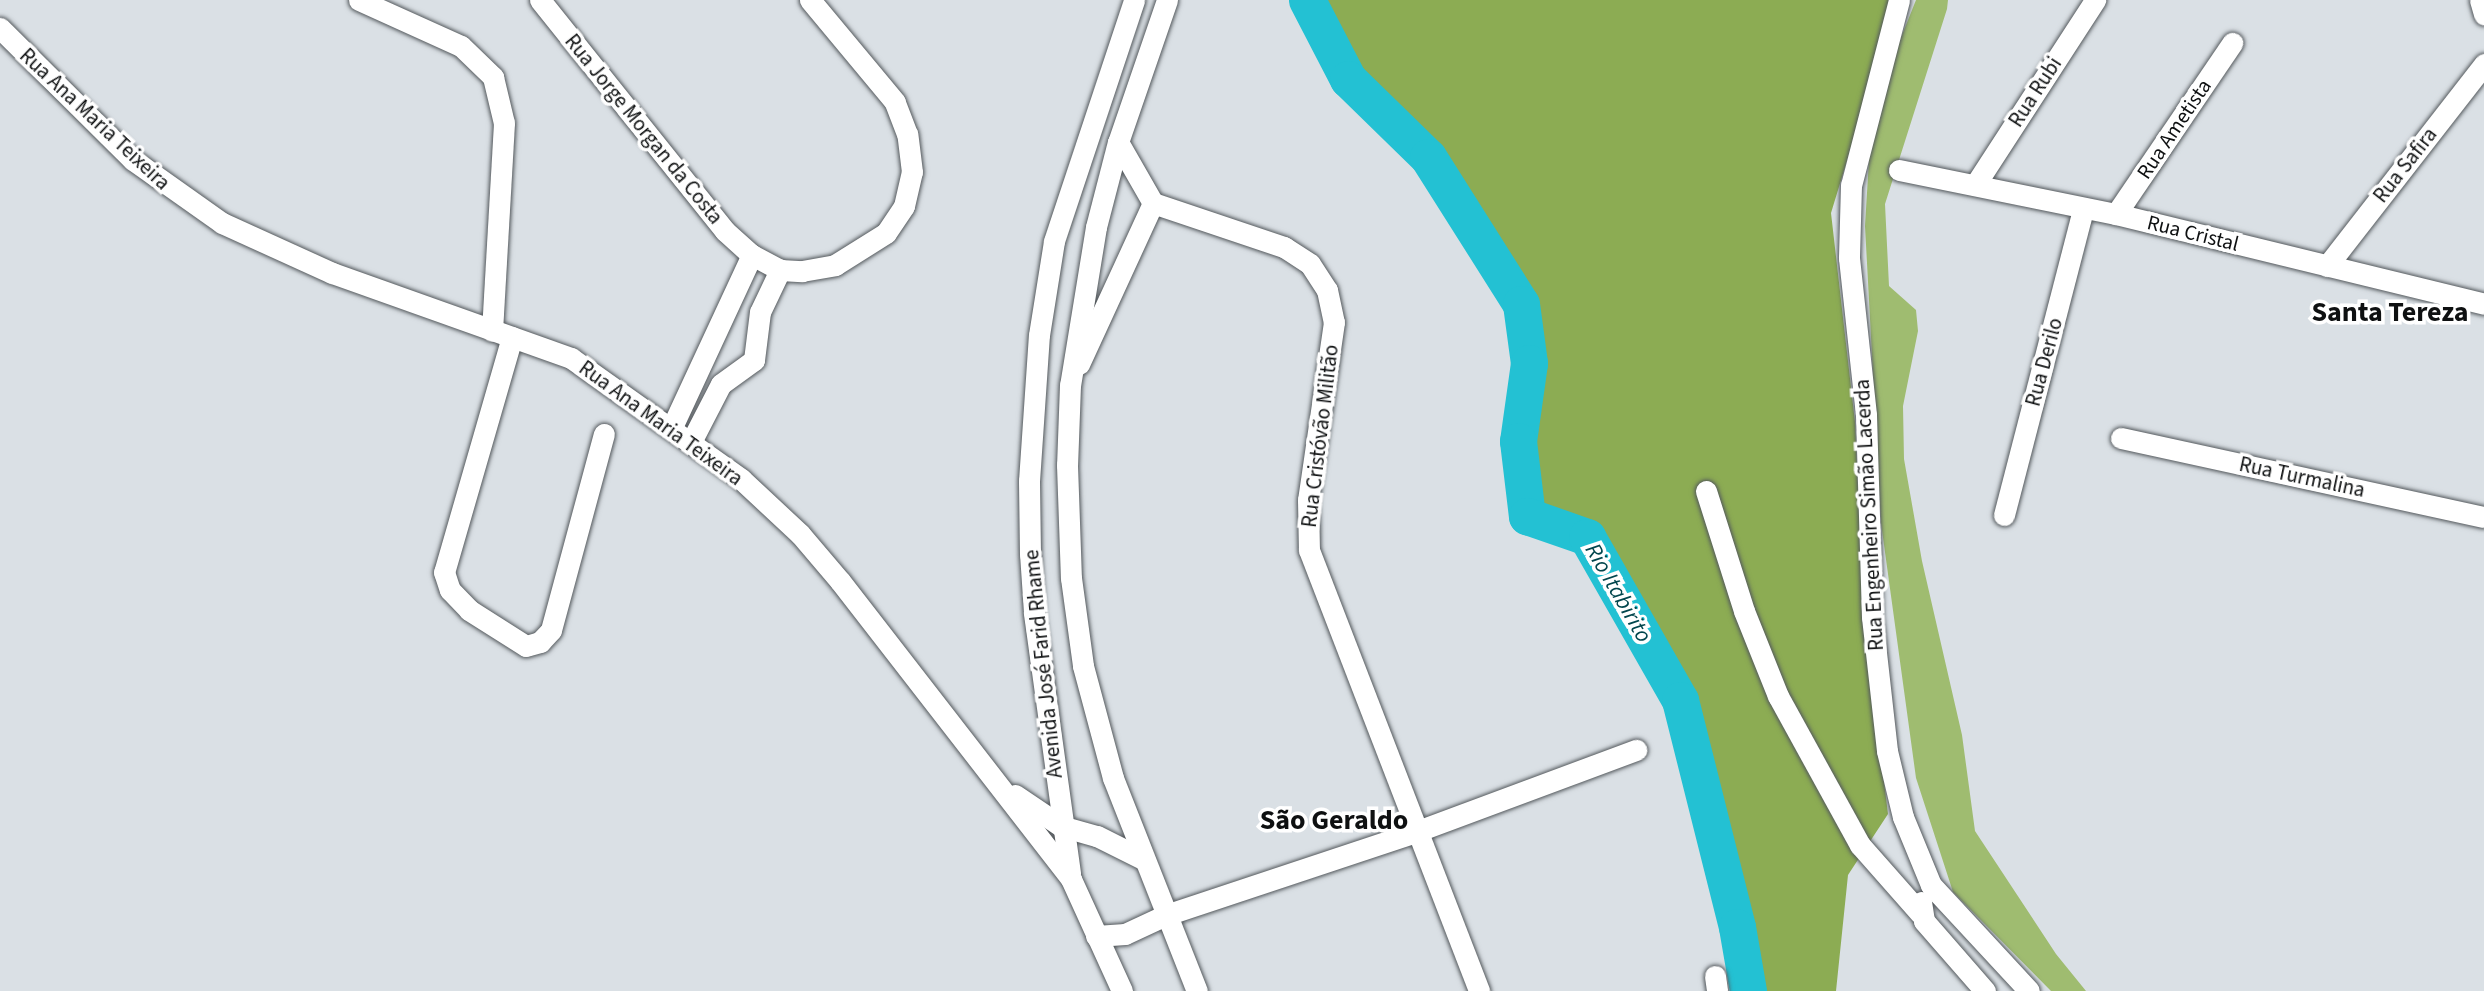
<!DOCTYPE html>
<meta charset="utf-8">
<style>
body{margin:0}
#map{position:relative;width:2484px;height:991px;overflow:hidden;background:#dae0e5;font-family:"Source Sans 3",sans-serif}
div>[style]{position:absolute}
.green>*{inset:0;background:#9fbc70}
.forest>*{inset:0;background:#8cac53}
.river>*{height:37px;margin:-18.5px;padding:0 18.5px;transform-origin:18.5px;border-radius:18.5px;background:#23c1d3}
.roads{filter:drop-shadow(0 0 2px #53585c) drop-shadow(0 0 2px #53585c)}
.minor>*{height:21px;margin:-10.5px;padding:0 10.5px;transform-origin:10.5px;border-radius:10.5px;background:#fff}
span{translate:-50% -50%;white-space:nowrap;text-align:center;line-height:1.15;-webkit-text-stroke:7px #fff;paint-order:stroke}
.street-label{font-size:21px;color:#0e1011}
.water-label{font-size:23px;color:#02464d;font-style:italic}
.district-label{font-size:28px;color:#0e1011;font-weight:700}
</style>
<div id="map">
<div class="green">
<i style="clip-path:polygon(1916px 0,1948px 0,1947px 9px,1885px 204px,1889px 286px,1916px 310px,1918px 331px,1903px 406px,1904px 459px,1922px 561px,1962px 735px,1975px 831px,2056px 954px,2086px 991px,2051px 991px,1953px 892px,1916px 778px,1881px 523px,1865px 226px,1872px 110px)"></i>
</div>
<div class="forest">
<i style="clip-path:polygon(1307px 0,1896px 0,1831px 213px,1855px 422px,1864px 622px,1888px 814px,1848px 875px,1836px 991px,1748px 991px,1737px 927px,1680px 700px,1587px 537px,1527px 516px,1518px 441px,1529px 363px,1521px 304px,1428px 157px,1348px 79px)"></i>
</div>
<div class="river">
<i style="left:1307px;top:0;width:89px;rotate:62.6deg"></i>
<i style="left:1348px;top:79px;width:112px;rotate:44.3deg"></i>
<i style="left:1428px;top:157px;width:174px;rotate:57.7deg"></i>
<i style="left:1521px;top:304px;width:60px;rotate:82.3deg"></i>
<i style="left:1529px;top:363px;width:79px;rotate:98deg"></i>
<i style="left:1518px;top:441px;width:76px;rotate:83.2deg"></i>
<i style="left:1527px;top:516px;width:64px;rotate:19.3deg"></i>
<i style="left:1587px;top:537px;width:188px;rotate:60.3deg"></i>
<i style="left:1680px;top:700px;width:234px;rotate:75.9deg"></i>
<i style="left:1737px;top:927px;width:65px;rotate:80.2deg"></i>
</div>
<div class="roads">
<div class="minor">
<i style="left:359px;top:0;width:112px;rotate:24.3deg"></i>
<i style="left:461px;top:46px;width:45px;rotate:44.1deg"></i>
<i style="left:493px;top:77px;width:47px;rotate:76.6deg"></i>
<i style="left:504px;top:123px;width:208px;rotate:93.3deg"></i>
<i style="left:540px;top:0;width:296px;rotate:51.3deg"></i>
<i style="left:725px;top:231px;width:36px;rotate:42deg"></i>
<i style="left:752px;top:255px;width:32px;rotate:28deg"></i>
<i style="left:780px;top:270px;width:22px;rotate:3deg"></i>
<i style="left:802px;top:271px;width:34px;rotate:-10deg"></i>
<i style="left:835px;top:265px;width:60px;rotate:-32.1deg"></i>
<i style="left:886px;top:233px;width:32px;rotate:-56deg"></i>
<i style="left:904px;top:206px;width:35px;rotate:-77deg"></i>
<i style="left:912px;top:172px;width:38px;rotate:-97deg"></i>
<i style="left:907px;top:134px;width:34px;rotate:-111deg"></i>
<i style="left:895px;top:102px;width:133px;rotate:-129.8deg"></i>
<i style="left:1167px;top:0;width:150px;rotate:109deg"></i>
<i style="left:1118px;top:142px;width:88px;rotate:104.5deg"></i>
<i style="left:1096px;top:227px;width:160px;rotate:99.3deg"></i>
<i style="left:1070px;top:385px;width:80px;rotate:92.1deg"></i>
<i style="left:1067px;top:465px;width:113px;rotate:88deg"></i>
<i style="left:1071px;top:578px;width:89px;rotate:82.2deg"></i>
<i style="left:1083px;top:666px;width:116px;rotate:75deg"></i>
<i style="left:1113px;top:778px;width:229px;rotate:68.5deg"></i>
<i style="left:1899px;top:0;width:191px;rotate:104.5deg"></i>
<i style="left:1851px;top:185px;width:73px;rotate:91.6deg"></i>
<i style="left:1849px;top:258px;width:158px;rotate:83.8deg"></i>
<i style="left:1866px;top:415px;width:202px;rotate:88.3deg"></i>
<i style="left:1872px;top:617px;width:135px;rotate:83.6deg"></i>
<i style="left:1887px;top:751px;width:68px;rotate:76.4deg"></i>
<i style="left:1903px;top:817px;width:74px;rotate:67.6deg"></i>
<i style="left:1931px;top:885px;width:144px;rotate:47.2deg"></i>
<i style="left:2480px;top:0;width:15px;rotate:74deg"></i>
<i style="left:0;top:28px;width:187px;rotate:44.8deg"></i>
<i style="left:133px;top:160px;width:109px;rotate:35.3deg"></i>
<i style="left:222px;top:223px;width:121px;rotate:24.4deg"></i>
<i style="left:332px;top:273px;width:254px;rotate:19.6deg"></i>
<i style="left:571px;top:358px;width:209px;rotate:35.4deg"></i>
<i style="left:741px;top:479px;width:81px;rotate:43deg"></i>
<i style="left:800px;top:534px;width:62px;rotate:49.6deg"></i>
<i style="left:840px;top:581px;width:377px;rotate:52.2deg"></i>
<i style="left:1071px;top:879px;width:123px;rotate:65.5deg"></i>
<i style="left:1118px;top:142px;width:70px;rotate:60.2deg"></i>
<i style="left:1153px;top:203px;width:138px;rotate:18.6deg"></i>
<i style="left:1284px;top:247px;width:31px;rotate:33deg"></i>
<i style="left:1310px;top:264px;width:31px;rotate:57deg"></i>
<i style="left:1327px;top:290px;width:33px;rotate:78deg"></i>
<i style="left:1334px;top:322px;width:180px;rotate:98.3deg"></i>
<i style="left:1308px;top:500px;width:50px;rotate:88.9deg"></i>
<i style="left:1309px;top:550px;width:473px;rotate:68.9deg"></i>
<i style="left:1899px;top:170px;width:221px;rotate:11.5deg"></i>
<i style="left:2116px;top:214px;width:379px;rotate:13.7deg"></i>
<i style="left:1975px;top:185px;width:221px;rotate:-57deg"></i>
<i style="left:2116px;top:214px;width:207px;rotate:-55.8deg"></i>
<i style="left:2327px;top:266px;width:256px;rotate:-52.1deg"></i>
<i style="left:512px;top:337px;width:245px;rotate:106.1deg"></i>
<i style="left:444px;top:572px;width:19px;rotate:72deg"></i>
<i style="left:450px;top:590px;width:28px;rotate:46deg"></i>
<i style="left:469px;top:610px;width:67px;rotate:32.3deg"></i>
<i style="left:526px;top:646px;width:15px;rotate:-16deg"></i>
<i style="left:540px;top:642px;width:16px;rotate:-47deg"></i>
<i style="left:551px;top:630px;width:203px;rotate:-74.9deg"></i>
<i style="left:1079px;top:364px;width:177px;rotate:-65.3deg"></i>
<i style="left:672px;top:427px;width:190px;rotate:-65.1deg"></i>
<i style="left:2121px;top:438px;width:371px;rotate:12.3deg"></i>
<i style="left:691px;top:442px;width:65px;rotate:-62.7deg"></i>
<i style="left:721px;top:384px;width:41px;rotate:-36deg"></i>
<i style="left:754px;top:360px;width:48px;rotate:-82.9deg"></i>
<i style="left:760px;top:312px;width:47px;rotate:-64.5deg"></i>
<i style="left:1706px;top:491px;width:126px;rotate:72.4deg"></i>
<i style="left:1744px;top:611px;width:92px;rotate:68.2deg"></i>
<i style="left:1778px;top:696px;width:170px;rotate:61.2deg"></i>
<i style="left:1860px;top:845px;width:91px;rotate:48.6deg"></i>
<i style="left:2004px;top:515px;width:316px;rotate:-75.5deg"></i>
<i style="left:1015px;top:795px;width:55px;rotate:34deg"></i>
<i style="left:1061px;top:826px;width:37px;rotate:16deg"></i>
<i style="left:1097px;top:836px;width:51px;rotate:26.6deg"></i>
<i style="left:1070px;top:873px;width:263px;rotate:-97.9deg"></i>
<i style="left:1034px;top:612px;width:58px;rotate:-93.9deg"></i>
<i style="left:1030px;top:554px;width:73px;rotate:-90.8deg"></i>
<i style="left:1029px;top:481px;width:146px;rotate:-86.1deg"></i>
<i style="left:1039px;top:335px;width:95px;rotate:-80.9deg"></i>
<i style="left:1054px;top:241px;width:254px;rotate:-71.6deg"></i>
<i style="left:1921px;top:902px;width:19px;rotate:81deg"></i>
<i style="left:1924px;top:921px;width:93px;rotate:48.9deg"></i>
<i style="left:1096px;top:936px;width:29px;rotate:-4deg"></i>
<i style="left:1125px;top:934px;width:45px;rotate:-24.9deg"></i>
<i style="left:1166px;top:915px;width:266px;rotate:-18.4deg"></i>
<i style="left:1418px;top:831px;width:233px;rotate:-20.4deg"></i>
<i style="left:1715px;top:976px;width:15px;rotate:82deg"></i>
</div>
</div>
<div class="street-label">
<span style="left:2035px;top:92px;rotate:-57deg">Rua Rubi</span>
<span style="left:95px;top:119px;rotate:43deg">Rua Ana Maria Teixeira</span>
<span style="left:644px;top:129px;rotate:51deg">Rua Jorge Morgan da Costa</span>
<span style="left:2174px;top:129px;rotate:-56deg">Rua Ametista</span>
<span style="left:2405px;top:165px;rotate:-52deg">Rua Safira</span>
<span style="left:2193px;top:233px;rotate:14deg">Rua Cristal</span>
<span style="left:2044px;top:362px;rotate:-75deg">Rua Derilo</span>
<span style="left:661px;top:423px;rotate:36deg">Rua Ana Maria Teixeira</span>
<span style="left:1320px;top:436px;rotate:-83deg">Rua Cristóvão Militão</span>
<span style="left:2302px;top:477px;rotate:12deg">Rua Turmalina</span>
<span style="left:1869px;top:515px;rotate:-93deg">Rua Engenheiro Simão Lacerda</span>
<span style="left:1043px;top:664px;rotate:-96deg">Avenida José Farid Rhame</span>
</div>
<div class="water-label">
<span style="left:1618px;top:593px;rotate:60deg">Rio Itabirito</span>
</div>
<div class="district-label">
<span style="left:2390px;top:312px">Santa Tereza</span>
<span style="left:1334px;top:820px">São Geraldo</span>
</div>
</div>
